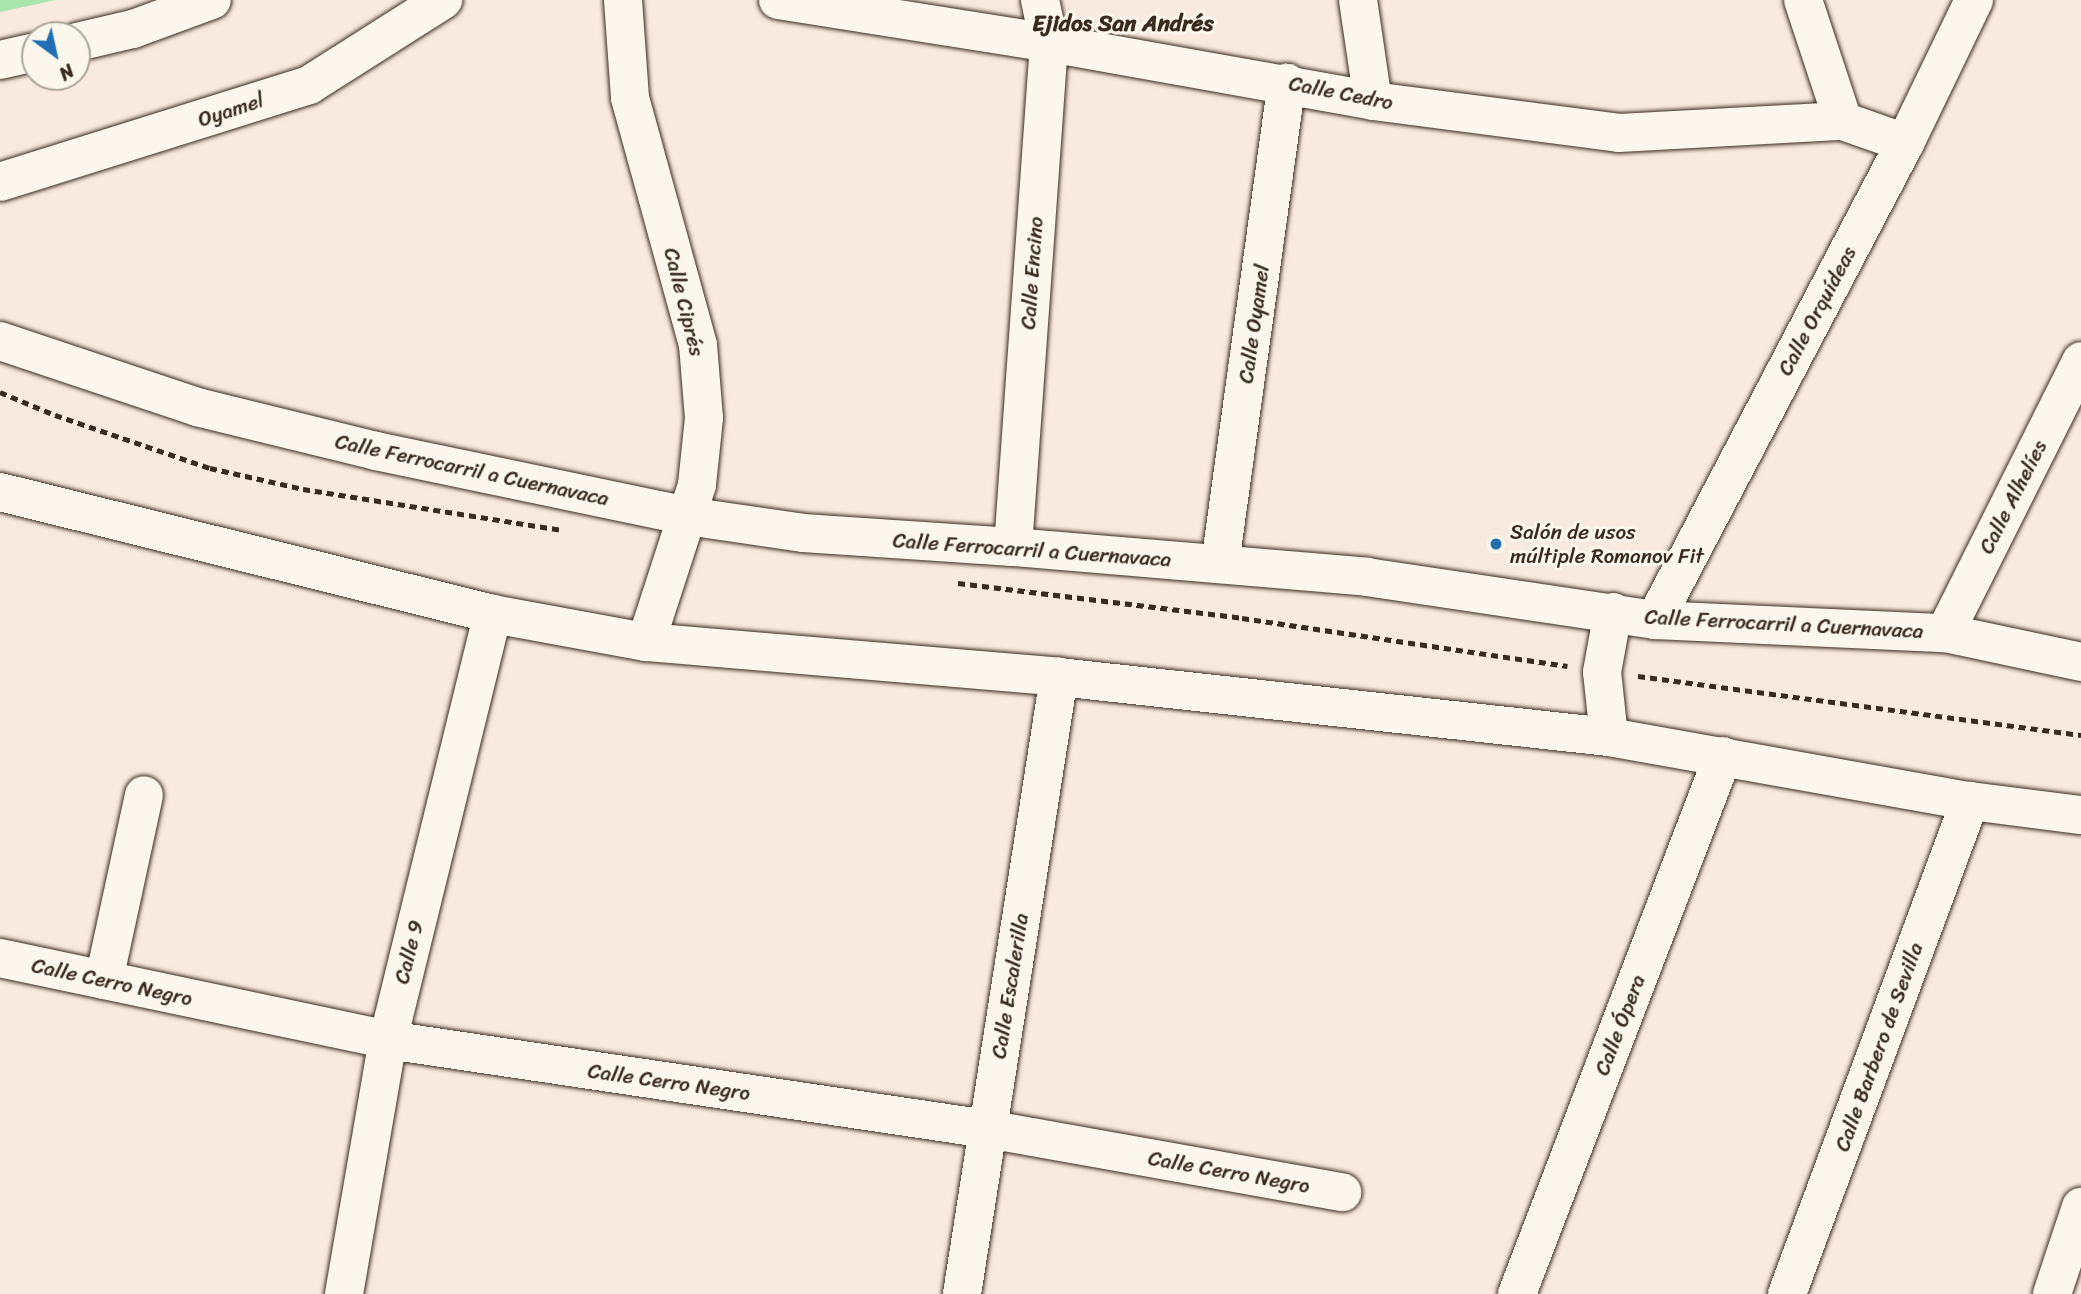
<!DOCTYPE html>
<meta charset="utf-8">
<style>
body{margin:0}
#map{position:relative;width:2081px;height:1294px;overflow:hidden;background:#f9eadf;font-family:Sriracha,sans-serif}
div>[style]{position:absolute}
.green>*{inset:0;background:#a8e6ae}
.path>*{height:4.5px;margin-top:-2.25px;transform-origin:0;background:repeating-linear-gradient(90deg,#3b2a1e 0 7px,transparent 0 12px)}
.roads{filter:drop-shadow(0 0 2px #3b2a1e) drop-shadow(0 0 2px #3b2a1e)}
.minor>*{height:38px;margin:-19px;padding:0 19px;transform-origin:19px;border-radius:19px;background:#fbf7ec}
.major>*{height:38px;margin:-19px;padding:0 19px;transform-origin:19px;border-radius:19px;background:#fbf7ec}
.dots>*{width:19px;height:19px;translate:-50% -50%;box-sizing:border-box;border:4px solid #fbf7ec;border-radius:50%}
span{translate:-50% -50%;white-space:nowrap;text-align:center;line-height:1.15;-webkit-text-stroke:6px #fbf7ec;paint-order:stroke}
.street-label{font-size:21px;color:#3b2a1e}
.poi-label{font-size:21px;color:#3b2a1e}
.left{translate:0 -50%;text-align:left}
.neighbourhood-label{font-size:23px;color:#3b2a1e;font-weight:700}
.north{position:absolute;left:21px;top:21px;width:70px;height:70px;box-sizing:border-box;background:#fbf7ec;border:2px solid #aea59a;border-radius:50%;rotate:147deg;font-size:19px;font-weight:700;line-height:28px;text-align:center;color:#3b2a1e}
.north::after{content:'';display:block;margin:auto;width:24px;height:32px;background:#1f6fb2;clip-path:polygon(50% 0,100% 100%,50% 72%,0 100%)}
</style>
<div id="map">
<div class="green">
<i style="clip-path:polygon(0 0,56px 0,0 12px)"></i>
</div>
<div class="path">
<i style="left:0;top:392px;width:60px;rotate:22.7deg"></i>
<i style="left:55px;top:415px;width:164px;rotate:18.9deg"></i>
<i style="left:210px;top:468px;width:95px;rotate:12.7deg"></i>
<i style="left:303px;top:489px;width:261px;rotate:9deg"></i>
<i style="left:958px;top:583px;width:286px;rotate:7deg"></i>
<i style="left:1242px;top:618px;width:329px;rotate:8.4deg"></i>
<i style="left:1638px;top:676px;width:447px;rotate:7.6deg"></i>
</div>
<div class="roads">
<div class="minor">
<i style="left:623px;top:0;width:98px;rotate:85.9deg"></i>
<i style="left:630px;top:98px;width:256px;rotate:74.6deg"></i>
<i style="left:698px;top:345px;width:73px;rotate:85.3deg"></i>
<i style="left:704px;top:418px;width:67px;rotate:96deg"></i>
<i style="left:697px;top:485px;width:165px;rotate:108deg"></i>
<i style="left:778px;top:0;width:274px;rotate:9deg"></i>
<i style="left:1049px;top:43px;width:329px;rotate:10.1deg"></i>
<i style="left:1373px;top:101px;width:248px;rotate:7.4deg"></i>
<i style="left:1619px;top:133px;width:224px;rotate:-3.1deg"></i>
<i style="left:1843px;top:121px;width:66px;rotate:19.5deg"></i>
<i style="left:1358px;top:0;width:102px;rotate:81.6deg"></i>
<i style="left:1803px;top:0;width:127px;rotate:71.7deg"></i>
<i style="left:0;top:182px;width:324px;rotate:-17.4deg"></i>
<i style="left:309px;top:85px;width:159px;rotate:-32.4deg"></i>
<i style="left:0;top:341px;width:208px;rotate:18.5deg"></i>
<i style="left:197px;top:407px;width:184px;rotate:13.8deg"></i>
<i style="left:376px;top:451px;width:318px;rotate:11.8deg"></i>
<i style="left:687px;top:516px;width:117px;rotate:8.3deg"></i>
<i style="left:803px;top:533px;width:210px;rotate:3.8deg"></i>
<i style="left:1013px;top:547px;width:355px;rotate:4.8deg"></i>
<i style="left:1367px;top:577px;width:291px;rotate:8.5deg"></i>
<i style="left:1655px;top:620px;width:290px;rotate:2.6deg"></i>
<i style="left:1945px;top:633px;width:139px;rotate:12deg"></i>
<i style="left:0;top:492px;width:508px;rotate:13.9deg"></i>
<i style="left:493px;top:614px;width:156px;rotate:10.4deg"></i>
<i style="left:646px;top:642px;width:414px;rotate:4.8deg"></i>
<i style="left:1059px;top:677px;width:553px;rotate:6.23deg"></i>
<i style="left:1609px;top:737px;width:367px;rotate:10.1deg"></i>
<i style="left:1970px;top:801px;width:112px;rotate:7.2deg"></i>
<i style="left:1013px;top:547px;width:505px;rotate:-85.91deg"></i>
<i style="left:1049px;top:43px;width:44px;rotate:-101.8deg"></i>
<i style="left:1220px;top:564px;width:486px;rotate:-82.1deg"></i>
<i style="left:1655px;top:620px;width:539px;rotate:-62.34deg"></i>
<i style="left:1905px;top:143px;width:159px;rotate:-64.2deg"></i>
<i style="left:1945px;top:633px;width:304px;rotate:-63.4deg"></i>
<i style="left:1609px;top:737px;width:65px;rotate:-96.1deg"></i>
<i style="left:1602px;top:672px;width:61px;rotate:-79.6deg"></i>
<i style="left:0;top:958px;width:397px;rotate:11.9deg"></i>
<i style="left:388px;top:1040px;width:606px;rotate:8.45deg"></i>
<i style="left:987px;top:1129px;width:361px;rotate:10.1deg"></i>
<i style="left:104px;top:980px;width:189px;rotate:-77.8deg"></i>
<i style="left:344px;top:1294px;width:258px;rotate:-80.2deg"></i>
<i style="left:388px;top:1040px;width:439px;rotate:-76.2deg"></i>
<i style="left:962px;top:1294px;width:625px;rotate:-81.07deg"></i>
<i style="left:1517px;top:1294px;width:576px;rotate:-69.05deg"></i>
<i style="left:1787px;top:1294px;width:526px;rotate:-69.64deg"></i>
<i style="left:2052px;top:1294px;width:92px;rotate:-71.6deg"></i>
</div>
<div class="major">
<i style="left:77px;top:42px;width:57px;rotate:-13.1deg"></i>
<i style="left:133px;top:29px;width:84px;rotate:-20.2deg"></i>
<i style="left:0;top:60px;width:36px;rotate:-13deg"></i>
</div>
</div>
<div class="dots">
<i style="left:1496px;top:544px;background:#1f6fb2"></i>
</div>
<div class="street-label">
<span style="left:1341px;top:93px;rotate:11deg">Calle Cedro</span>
<span style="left:231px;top:110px;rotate:-18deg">Oyamel</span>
<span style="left:1032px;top:273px;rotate:-86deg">Calle Encino</span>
<span style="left:684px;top:302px;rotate:76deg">Calle Ciprés</span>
<span style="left:1817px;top:311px;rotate:-62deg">Calle Orquídeas</span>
<span style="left:1254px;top:324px;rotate:-82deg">Calle Oyamel</span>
<span style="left:472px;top:470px;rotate:12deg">Calle Ferrocarril a Cuernavaca</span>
<span style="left:2013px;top:497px;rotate:-63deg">Calle Alhelíes</span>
<span style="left:1032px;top:550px;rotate:4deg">Calle Ferrocarril a Cuernavaca</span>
<span style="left:1784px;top:624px;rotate:3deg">Calle Ferrocarril a Cuernavaca</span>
<span style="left:409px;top:952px;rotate:-76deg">Calle 9</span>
<span style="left:112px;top:982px;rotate:12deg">Calle Cerro Negro</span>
<span style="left:1010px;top:986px;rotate:-81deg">Calle Escalerilla</span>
<span style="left:1620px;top:1025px;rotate:-69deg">Calle Ópera</span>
<span style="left:1879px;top:1047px;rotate:-70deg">Calle Barbero de Sevilla</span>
<span style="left:669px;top:1082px;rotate:8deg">Calle Cerro Negro</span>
<span style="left:1229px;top:1172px;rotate:10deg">Calle Cerro Negro</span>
</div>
<div class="poi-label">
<span class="left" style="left:1510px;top:544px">Salón de usos<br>múltiple Romanov Fit</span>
</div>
<div class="neighbourhood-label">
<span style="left:1123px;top:24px">Ejidos San Andrés</span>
</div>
<div class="north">N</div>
</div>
